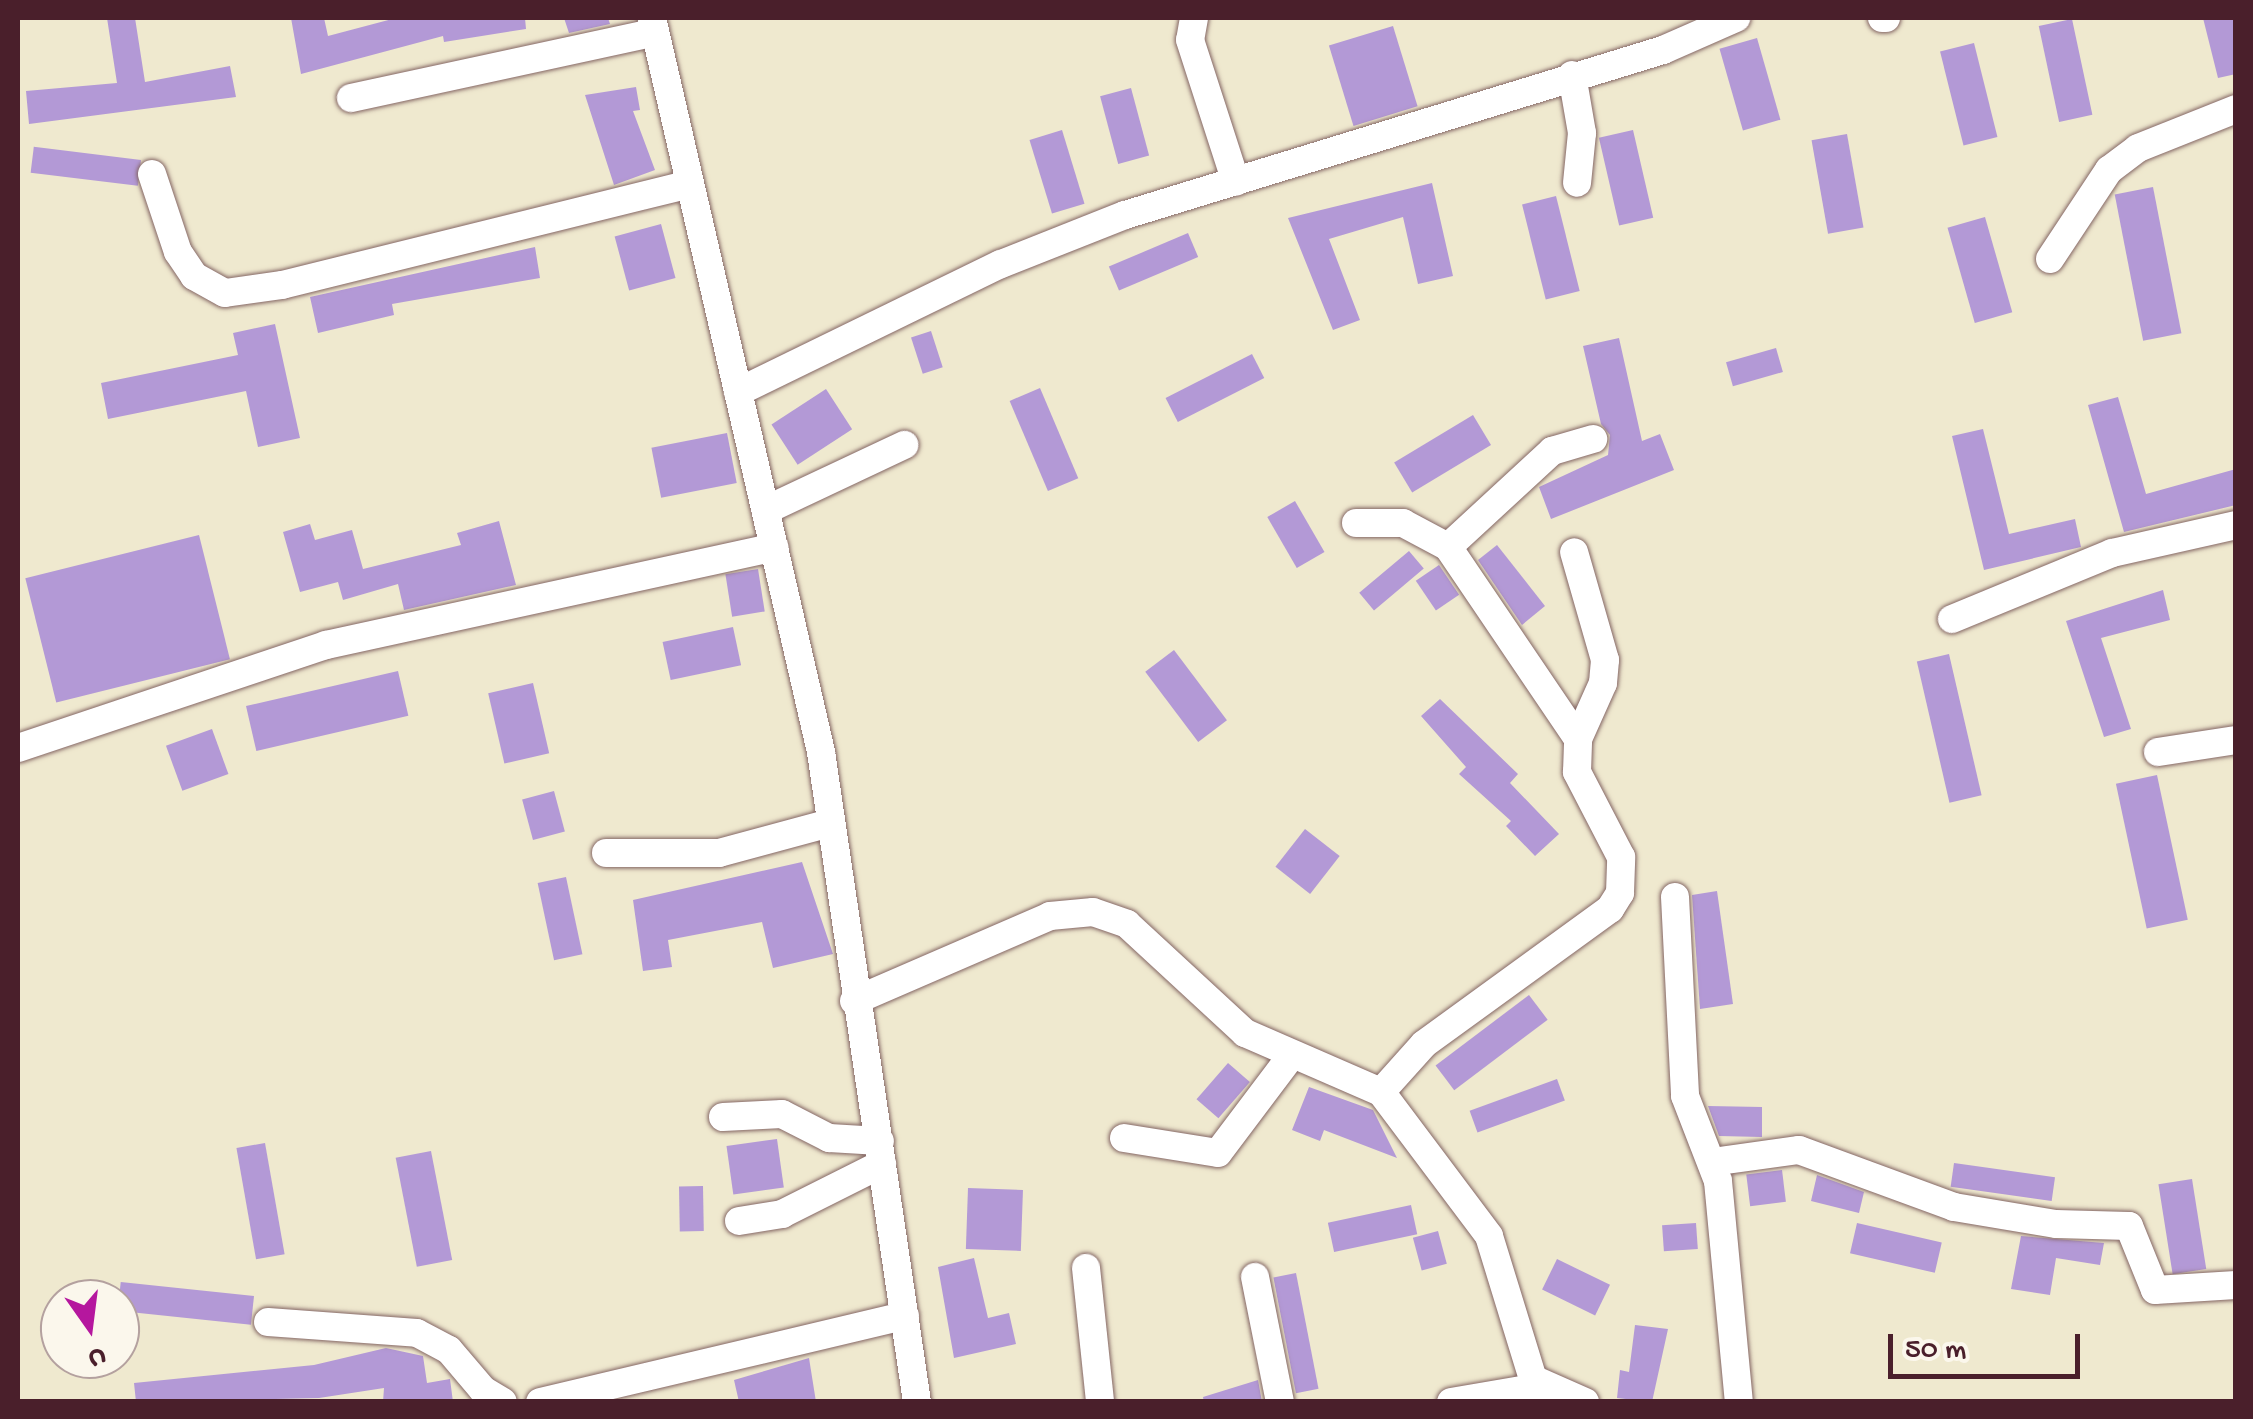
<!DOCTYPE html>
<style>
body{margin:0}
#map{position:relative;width:2253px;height:1419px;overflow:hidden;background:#efe9cf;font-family:"Gochi Hand",sans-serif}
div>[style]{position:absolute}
.building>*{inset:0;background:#b399d6;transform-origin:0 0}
.roads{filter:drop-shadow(0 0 2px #846664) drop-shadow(0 0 2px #846664)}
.minor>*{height:28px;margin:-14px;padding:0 14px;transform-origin:14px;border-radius:14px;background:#fff}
span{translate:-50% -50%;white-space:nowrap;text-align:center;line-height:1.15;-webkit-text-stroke:8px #fbf7ec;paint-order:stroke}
.frame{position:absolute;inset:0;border:20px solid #4a1f2b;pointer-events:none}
.north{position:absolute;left:40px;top:1279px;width:100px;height:100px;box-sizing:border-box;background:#fbf7ec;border:2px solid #b4a19f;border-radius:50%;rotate:166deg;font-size:28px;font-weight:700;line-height:40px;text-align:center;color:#4a1f2b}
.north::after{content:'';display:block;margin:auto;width:35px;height:45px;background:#b5179e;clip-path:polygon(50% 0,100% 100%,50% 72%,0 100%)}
.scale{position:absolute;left:1888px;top:1334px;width:192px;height:45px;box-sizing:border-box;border:5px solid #4a1f2b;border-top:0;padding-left:12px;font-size:30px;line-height:35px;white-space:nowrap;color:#4a1f2b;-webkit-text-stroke:8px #fbf7ec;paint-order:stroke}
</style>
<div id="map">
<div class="building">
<i style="clip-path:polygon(107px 18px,135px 18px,145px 82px,230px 66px,236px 97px,29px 124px,26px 91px,117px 83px)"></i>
<i style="clip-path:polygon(291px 18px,324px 18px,328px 36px,396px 18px,525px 18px,526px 29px,444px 42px,443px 36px,301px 74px)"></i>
<i style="clip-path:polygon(564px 18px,608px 18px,610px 24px,569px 33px)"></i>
<i style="clip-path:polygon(2203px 18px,2236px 18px,2236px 74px,2218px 78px)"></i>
<i style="left:2072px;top:19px;width:98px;height:34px;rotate:78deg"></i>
<i style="left:1393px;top:26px;width:84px;height:67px;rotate:73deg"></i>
<i style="left:1757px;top:38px;width:85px;height:39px;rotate:74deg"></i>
<i style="left:1974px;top:43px;width:97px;height:35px;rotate:76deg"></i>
<i style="clip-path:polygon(636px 87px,640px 110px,633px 111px,655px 170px,614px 185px,585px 95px)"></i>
<i style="left:1131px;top:88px;width:70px;height:32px;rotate:75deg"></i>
<i style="left:1062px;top:130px;width:77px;height:34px;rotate:73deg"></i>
<i style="left:1633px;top:130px;width:90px;height:35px;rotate:77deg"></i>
<i style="left:1847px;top:134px;width:95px;height:36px;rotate:80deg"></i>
<i style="left:141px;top:160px;width:26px;height:108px;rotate:97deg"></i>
<i style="clip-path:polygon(1432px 183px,1453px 276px,1418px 284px,1403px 217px,1329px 239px,1360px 320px,1333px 330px,1288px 218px)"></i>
<i style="left:2153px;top:187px;width:149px;height:39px;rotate:79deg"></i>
<i style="left:1556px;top:196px;width:98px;height:35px;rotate:76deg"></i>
<i style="left:1985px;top:217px;width:99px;height:39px;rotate:74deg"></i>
<i style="left:661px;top:224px;width:56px;height:48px;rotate:75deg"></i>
<i style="left:1188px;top:233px;width:26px;height:86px;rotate:67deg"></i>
<i style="clip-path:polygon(535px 247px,540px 278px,392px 304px,394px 315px,318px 333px,310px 297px)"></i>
<i style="clip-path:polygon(275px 324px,300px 438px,258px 447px,246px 391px,108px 419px,101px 383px,238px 355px,233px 333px)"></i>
<i style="left:931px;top:331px;width:38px;height:21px;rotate:72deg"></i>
<i style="clip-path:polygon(1619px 338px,1642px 441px,1660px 434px,1674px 470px,1551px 519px,1539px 487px,1608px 455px,1610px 435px,1601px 424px,1583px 346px)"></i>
<i style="left:1776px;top:348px;width:25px;height:52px;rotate:74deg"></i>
<i style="left:1252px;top:354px;width:27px;height:97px;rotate:63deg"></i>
<i style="left:1040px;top:388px;width:98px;height:33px;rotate:67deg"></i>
<i style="left:826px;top:389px;width:48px;height:65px;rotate:57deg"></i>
<i style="clip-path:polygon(2118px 397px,2146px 494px,2236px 469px,2236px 505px,2124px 532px,2088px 405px)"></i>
<i style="left:1473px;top:415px;width:35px;height:92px;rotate:59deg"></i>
<i style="clip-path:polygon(1983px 429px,2009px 534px,2075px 519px,2081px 547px,1984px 570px,1952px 436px)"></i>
<i style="left:727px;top:433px;width:51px;height:77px;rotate:79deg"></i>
<i style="left:1295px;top:501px;width:59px;height:32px;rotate:60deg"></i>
<i style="clip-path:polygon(499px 521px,516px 585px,404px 610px,398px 584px,343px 600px,338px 582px,300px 592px,283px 532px,310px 524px,315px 540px,352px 530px,363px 569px,461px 545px,457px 533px)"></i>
<i style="left:199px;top:535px;width:128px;height:179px;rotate:76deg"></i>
<i style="clip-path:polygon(1497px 545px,1545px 606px,1522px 625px,1478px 560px)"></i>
<i style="left:1409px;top:551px;width:23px;height:65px;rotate:50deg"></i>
<i style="left:1439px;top:565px;width:36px;height:28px;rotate:56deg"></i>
<i style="left:758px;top:569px;width:43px;height:33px;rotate:81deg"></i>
<i style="clip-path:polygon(2163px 590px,2170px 620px,2101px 638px,2131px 729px,2104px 737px,2066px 621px)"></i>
<i style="left:733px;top:627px;width:39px;height:72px;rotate:78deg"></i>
<i style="left:1174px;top:650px;width:88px;height:36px;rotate:53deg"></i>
<i style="left:1949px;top:654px;width:145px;height:33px;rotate:77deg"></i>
<i style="left:398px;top:671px;width:46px;height:156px;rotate:77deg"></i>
<i style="left:533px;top:683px;width:72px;height:46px;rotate:77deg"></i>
<i style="clip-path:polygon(1440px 699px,1518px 774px,1510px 783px,1559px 834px,1535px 856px,1506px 826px,1511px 821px,1459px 774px,1466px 767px,1421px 716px)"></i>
<i style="left:212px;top:729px;width:48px;height:49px;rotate:70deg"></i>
<i style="left:2157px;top:775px;width:148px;height:42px;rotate:78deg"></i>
<i style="left:554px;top:791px;width:42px;height:33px;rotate:75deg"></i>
<i style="left:1305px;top:829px;width:44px;height:48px;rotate:38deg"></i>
<i style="clip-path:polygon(802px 862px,833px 954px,773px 968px,762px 922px,668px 940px,672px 967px,643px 971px,633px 900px)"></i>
<i style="left:566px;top:877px;width:79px;height:29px;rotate:78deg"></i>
<i style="clip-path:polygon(1717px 891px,1733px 1004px,1700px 1009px,1692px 895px)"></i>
<i style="left:1529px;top:995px;width:31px;height:117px;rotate:53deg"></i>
<i style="left:1228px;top:1063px;width:29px;height:48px;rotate:41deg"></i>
<i style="left:1557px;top:1079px;width:23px;height:93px;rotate:70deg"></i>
<i style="clip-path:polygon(1309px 1087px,1373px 1110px,1397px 1158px,1324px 1130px,1320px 1141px,1292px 1130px)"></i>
<i style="clip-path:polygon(1708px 1106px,1762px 1107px,1762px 1137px,1719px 1136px)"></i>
<i style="left:777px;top:1139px;width:49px;height:51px;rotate:82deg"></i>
<i style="left:265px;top:1143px;width:113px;height:29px;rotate:80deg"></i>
<i style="left:431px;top:1151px;width:111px;height:36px;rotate:79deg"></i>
<i style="left:1954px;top:1163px;width:102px;height:24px;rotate:8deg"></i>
<i style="left:1782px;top:1170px;width:32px;height:36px;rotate:83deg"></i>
<i style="clip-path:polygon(1817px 1175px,1864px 1192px,1859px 1213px,1811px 1201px)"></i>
<i style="left:2192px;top:1179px;width:91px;height:34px;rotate:81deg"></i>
<i style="left:703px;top:1186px;width:45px;height:24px;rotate:89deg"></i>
<i style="left:968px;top:1188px;width:55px;height:61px;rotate:2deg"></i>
<i style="left:1411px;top:1205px;width:30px;height:85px;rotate:78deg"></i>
<i style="left:1696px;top:1223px;width:26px;height:34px;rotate:86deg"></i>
<i style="left:1857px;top:1223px;width:87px;height:31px;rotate:13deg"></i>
<i style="left:1438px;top:1231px;width:34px;height:26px;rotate:75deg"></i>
<i style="clip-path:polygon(2021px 1236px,2104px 1243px,2100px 1265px,2056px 1258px,2050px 1295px,2011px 1289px)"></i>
<i style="clip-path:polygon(974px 1258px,988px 1318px,1009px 1313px,1016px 1344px,954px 1358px,938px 1267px)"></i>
<i style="left:1557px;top:1259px;width:59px;height:34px;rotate:26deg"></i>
<i style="left:1296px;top:1273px;width:118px;height:23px;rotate:79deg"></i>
<i style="left:254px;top:1296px;width:29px;height:134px;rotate:96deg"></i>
<i style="clip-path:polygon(1635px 1325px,1668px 1329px,1652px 1402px,1617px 1398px,1620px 1370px,1629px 1372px)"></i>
<i style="clip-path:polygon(386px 1348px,423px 1356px,427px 1383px,450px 1379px,453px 1402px,383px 1402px,384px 1388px,319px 1398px,136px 1402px,134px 1383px,314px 1365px)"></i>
<i style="clip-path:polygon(809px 1358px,816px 1402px,739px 1402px,734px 1380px)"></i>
<i style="clip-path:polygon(1258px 1380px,1262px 1402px,1204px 1402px,1203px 1397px)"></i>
</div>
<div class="roads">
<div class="minor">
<i style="left:652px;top:18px;width:753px;rotate:77.03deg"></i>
<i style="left:821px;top:752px;width:657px;rotate:81.6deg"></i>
<i style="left:1194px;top:18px;width:22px;rotate:100deg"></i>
<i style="left:1190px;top:40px;width:149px;rotate:72.1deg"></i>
<i style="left:1882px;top:18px;width:4px"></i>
<i style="left:1572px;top:75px;width:59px;rotate:80.2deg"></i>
<i style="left:1582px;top:133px;width:50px;rotate:95.7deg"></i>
<i style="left:351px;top:98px;width:311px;rotate:-12.2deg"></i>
<i style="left:152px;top:174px;width:82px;rotate:71.6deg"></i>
<i style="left:178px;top:252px;width:29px;rotate:56deg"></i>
<i style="left:194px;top:276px;width:35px;rotate:29deg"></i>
<i style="left:225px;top:293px;width:58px;rotate:-8deg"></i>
<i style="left:282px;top:285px;width:420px;rotate:-13.9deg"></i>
<i style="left:2050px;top:259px;width:107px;rotate:-56.5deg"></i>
<i style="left:2109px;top:170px;width:36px;rotate:-37deg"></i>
<i style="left:2138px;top:148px;width:105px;rotate:-21.7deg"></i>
<i style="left:738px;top:392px;width:292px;rotate:-26deg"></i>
<i style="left:1001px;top:264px;width:133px;rotate:-21.6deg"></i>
<i style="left:1125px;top:215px;width:563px;rotate:-17.05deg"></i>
<i style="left:1663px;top:50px;width:80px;rotate:-23.7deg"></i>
<i style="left:766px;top:510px;width:153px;rotate:-25.2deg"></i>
<i style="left:1356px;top:523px;width:47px"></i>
<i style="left:1403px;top:523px;width:51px;rotate:28.1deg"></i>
<i style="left:1952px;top:619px;width:173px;rotate:-22.4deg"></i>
<i style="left:2112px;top:553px;width:127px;rotate:-12.7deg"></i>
<i style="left:1578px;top:739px;width:232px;rotate:-124.1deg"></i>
<i style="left:1448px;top:547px;width:142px;rotate:-42.7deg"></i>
<i style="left:1552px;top:451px;width:43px;rotate:-16.3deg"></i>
<i style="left:18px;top:748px;width:325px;rotate:-18.5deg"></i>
<i style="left:326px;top:645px;width:459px;rotate:-12.3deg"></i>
<i style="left:2158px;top:752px;width:79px;rotate:-8.7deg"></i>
<i style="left:606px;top:853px;width:113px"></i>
<i style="left:719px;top:853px;width:115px;rotate:-15.1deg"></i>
<i style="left:1675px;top:897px;width:199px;rotate:87.1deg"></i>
<i style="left:1685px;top:1096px;width:91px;rotate:68.8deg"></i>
<i style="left:1718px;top:1181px;width:222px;rotate:84.6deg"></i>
<i style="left:854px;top:1001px;width:214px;rotate:-23.4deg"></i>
<i style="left:1050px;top:916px;width:43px;rotate:-5.3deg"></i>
<i style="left:1093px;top:912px;width:36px;rotate:19deg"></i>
<i style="left:1127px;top:924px;width:161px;rotate:42.7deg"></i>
<i style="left:1245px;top:1033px;width:148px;rotate:23.5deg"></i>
<i style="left:1381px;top:1092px;width:180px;rotate:53.1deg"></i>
<i style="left:1489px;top:1236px;width:150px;rotate:72.9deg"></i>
<i style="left:1533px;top:1379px;width:57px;rotate:23.9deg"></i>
<i style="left:1381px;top:1092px;width:64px;rotate:-48.1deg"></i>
<i style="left:1424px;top:1044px;width:230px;rotate:-36deg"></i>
<i style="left:1610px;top:909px;width:19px;rotate:-58deg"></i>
<i style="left:1620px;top:893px;width:36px;rotate:-88deg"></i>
<i style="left:1621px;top:857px;width:96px;rotate:-117.4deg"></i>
<i style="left:1577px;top:772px;width:33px;rotate:-88deg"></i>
<i style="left:1578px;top:739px;width:61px;rotate:-65.9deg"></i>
<i style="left:1603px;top:683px;width:23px;rotate:-85deg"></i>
<i style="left:1605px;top:660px;width:112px;rotate:-106deg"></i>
<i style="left:723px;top:1117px;width:59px;rotate:-2.9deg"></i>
<i style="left:782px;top:1114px;width:53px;rotate:27.1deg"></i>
<i style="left:829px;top:1138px;width:51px;rotate:3.4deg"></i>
<i style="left:1124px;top:1138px;width:95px;rotate:9.1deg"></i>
<i style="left:1218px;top:1153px;width:121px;rotate:-53deg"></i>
<i style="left:1712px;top:1162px;width:88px;rotate:-7.9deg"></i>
<i style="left:1799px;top:1150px;width:165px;rotate:20.2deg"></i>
<i style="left:1954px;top:1207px;width:103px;rotate:9.5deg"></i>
<i style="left:2056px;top:1224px;width:73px;rotate:1.6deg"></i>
<i style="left:2129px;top:1226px;width:69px;rotate:67.9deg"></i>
<i style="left:2155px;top:1290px;width:81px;rotate:-3.5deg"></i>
<i style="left:739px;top:1221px;width:44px;rotate:-9.2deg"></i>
<i style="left:782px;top:1214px;width:112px;rotate:-26.6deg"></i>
<i style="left:1086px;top:1268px;width:135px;rotate:84deg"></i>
<i style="left:1255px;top:1277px;width:127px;rotate:78.7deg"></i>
<i style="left:268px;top:1322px;width:149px;rotate:4.2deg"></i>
<i style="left:417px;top:1333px;width:36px;rotate:28deg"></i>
<i style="left:449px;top:1350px;width:52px;rotate:49.6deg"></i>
<i style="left:483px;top:1390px;width:23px;rotate:31deg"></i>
<i style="left:540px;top:1402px;width:375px;rotate:-13.3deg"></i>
<i style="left:1451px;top:1402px;width:89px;rotate:-9.7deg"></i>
</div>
</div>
<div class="frame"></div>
<div class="north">U</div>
<div class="scale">50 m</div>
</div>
